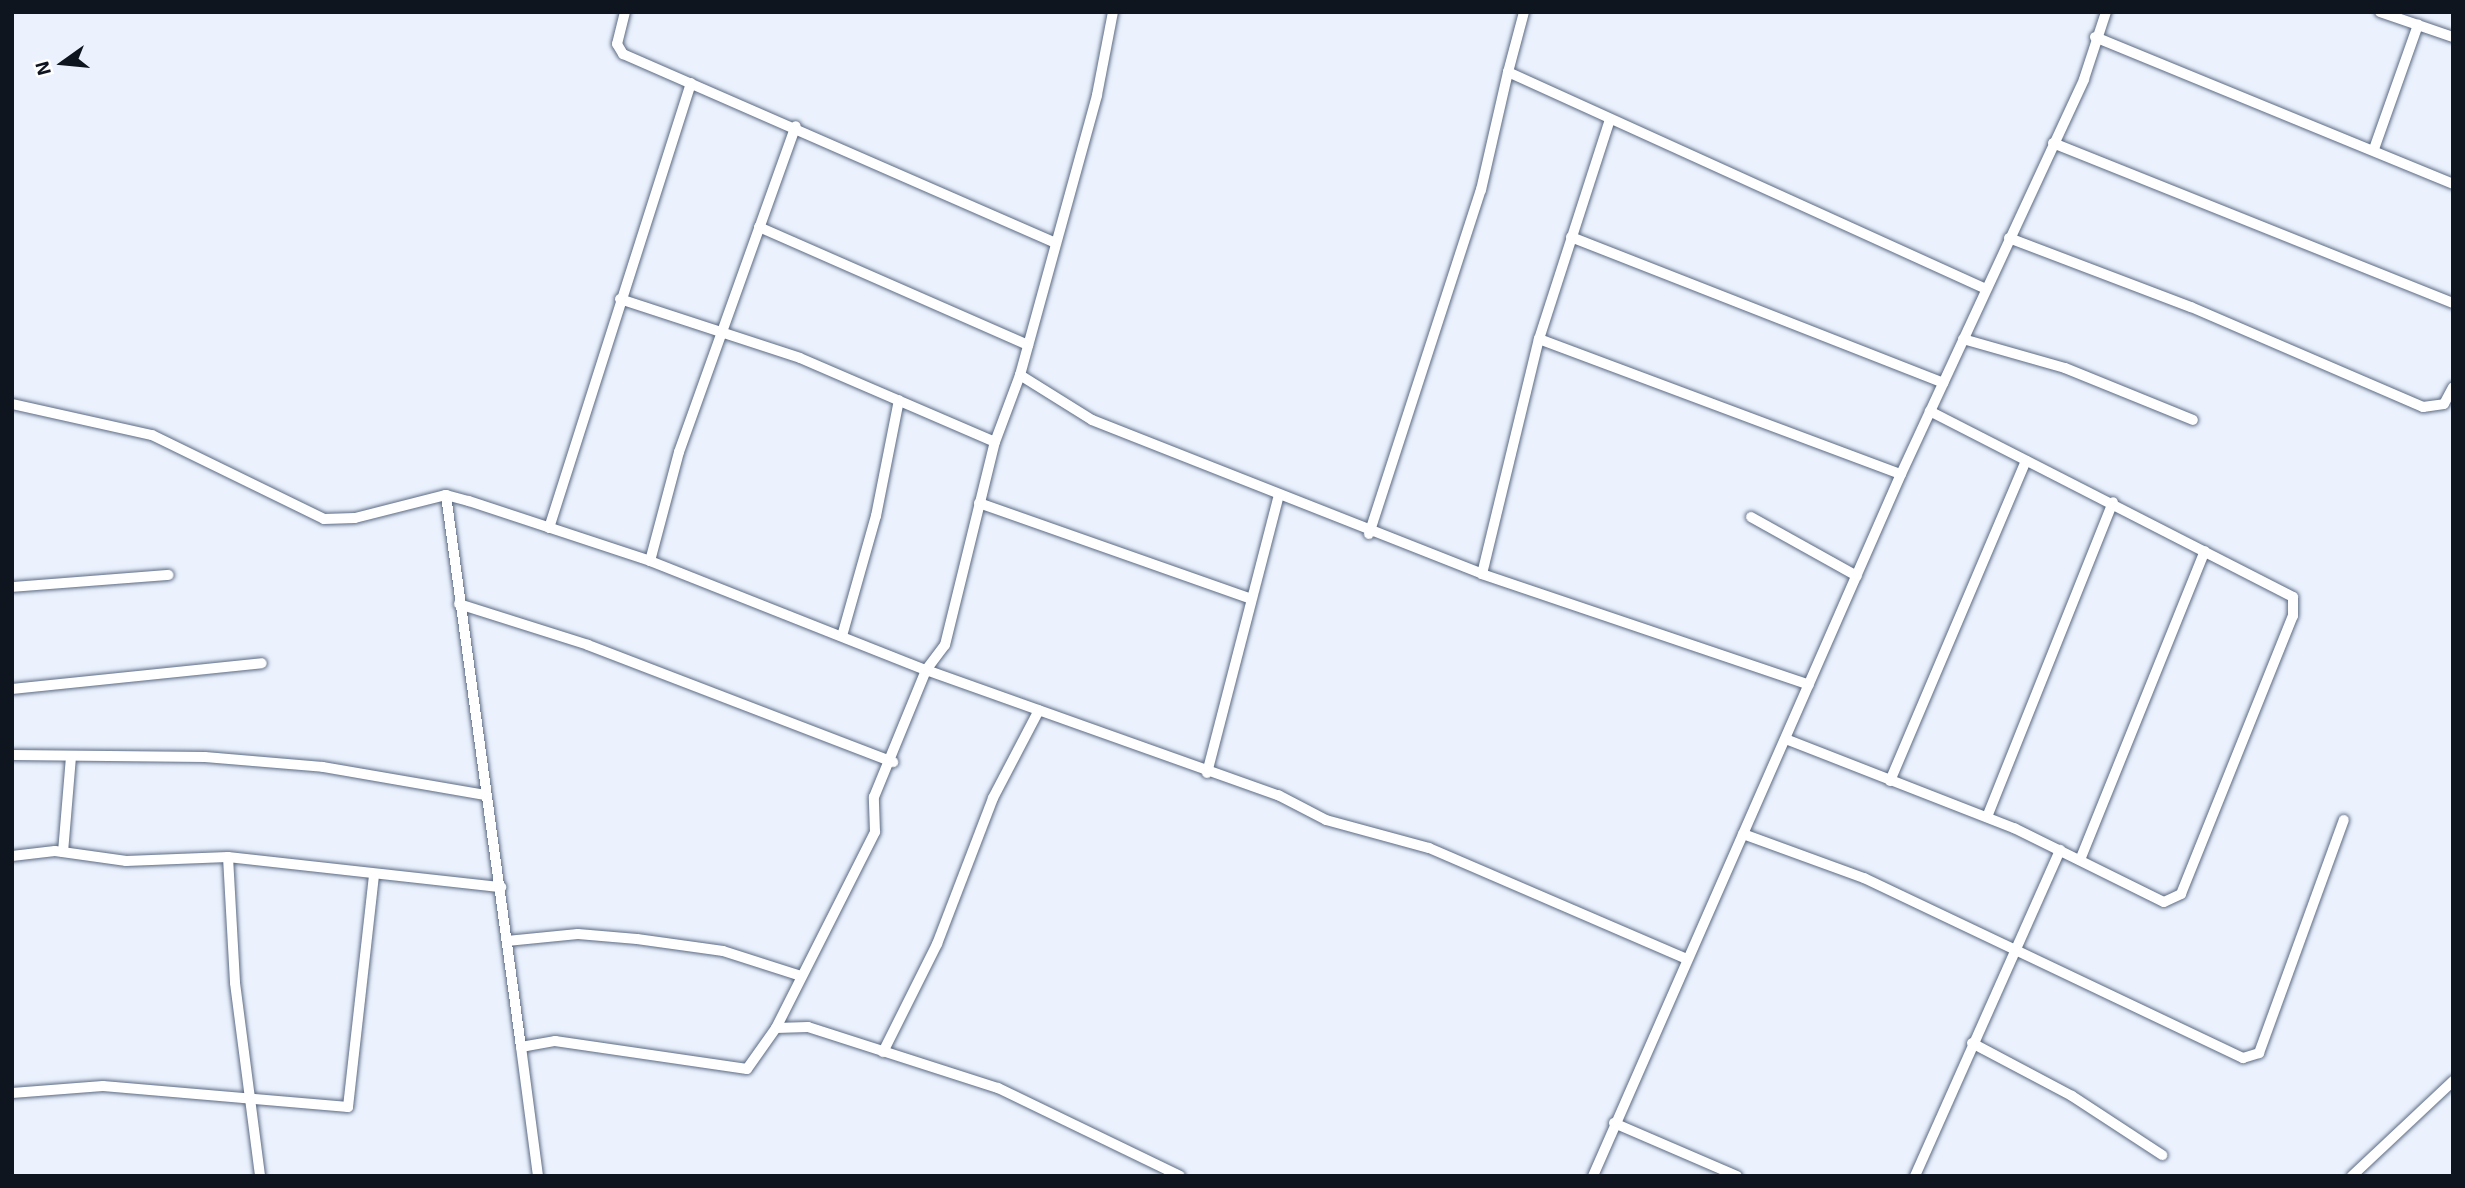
<!DOCTYPE html>
<style>
body{margin:0}
#map{position:relative;width:2465px;height:1188px;overflow:hidden;background:#ebf2fe;font-family:"Exo 2",sans-serif}
div>[style]{position:absolute}
.roads{filter:drop-shadow(0 0 2px #5b6a83) drop-shadow(0 0 2px #5b6a83)}
.minor>*{height:10px;margin:-5px;padding:0 5px;transform-origin:5px;border-radius:5px;background:#fff}
span{translate:-50% -50%;white-space:nowrap;text-align:center;line-height:1.15;-webkit-text-stroke:6px #fff;paint-order:stroke}
.frame{position:absolute;inset:0;border:14px solid #0f151f;pointer-events:none}
.north{position:absolute;left:28px;top:28px;width:70px;height:70px;-webkit-text-stroke:5px #fff;paint-order:stroke;rotate:255deg;font-size:19px;font-weight:700;line-height:28px;text-align:center;color:#0f151f}
.north::after{content:'';display:block;margin:auto;width:24px;height:32px;background:#0f151f;clip-path:polygon(50% 0,100% 100%,50% 72%,0 100%)}
</style>
<div id="map">
<div class="roads">
<div class="minor">
<i style="left:625px;top:12px;width:33px;rotate:104deg"></i>
<i style="left:617px;top:44px;width:12px;rotate:59deg"></i>
<i style="left:623px;top:54px;width:470px;rotate:23.6deg"></i>
<i style="left:1524px;top:12px;width:62px;rotate:104.9deg"></i>
<i style="left:1508px;top:72px;width:525px;rotate:24.42deg"></i>
<i style="left:2380px;top:12px;width:77px;rotate:18.9deg"></i>
<i style="left:2095px;top:37px;width:387px;rotate:22.3deg"></i>
<i style="left:2053px;top:143px;width:431px;rotate:21.8deg"></i>
<i style="left:2374px;top:149px;width:132px;rotate:-70.5deg"></i>
<i style="left:759px;top:227px;width:294px;rotate:23.7deg"></i>
<i style="left:1571px;top:237px;width:400px;rotate:21.4deg"></i>
<i style="left:2009px;top:238px;width:195px;rotate:20.8deg"></i>
<i style="left:2191px;top:307px;width:253px;rotate:23.3deg"></i>
<i style="left:2423px;top:407px;width:21px;rotate:-8deg"></i>
<i style="left:2444px;top:404px;width:19px;rotate:-62deg"></i>
<i style="left:620px;top:299px;width:189px;rotate:18.1deg"></i>
<i style="left:800px;top:358px;width:212px;rotate:23.3deg"></i>
<i style="left:1539px;top:339px;width:386px;rotate:20.5deg"></i>
<i style="left:1963px;top:339px;width:106px;rotate:15.9deg"></i>
<i style="left:2065px;top:368px;width:138px;rotate:22.1deg"></i>
<i style="left:1020px;top:375px;width:85px;rotate:32deg"></i>
<i style="left:1092px;top:420px;width:419px;rotate:21.5deg"></i>
<i style="left:1482px;top:574px;width:242px;rotate:-76.4deg"></i>
<i style="left:1539px;top:339px;width:231px;rotate:-72.1deg"></i>
<i style="left:12px;top:404px;width:143px;rotate:12.5deg"></i>
<i style="left:152px;top:435px;width:191px;rotate:26deg"></i>
<i style="left:324px;top:519px;width:31px;rotate:-2deg"></i>
<i style="left:355px;top:518px;width:94px;rotate:-14.2deg"></i>
<i style="left:446px;top:495px;width:24px;rotate:15deg"></i>
<i style="left:469px;top:501px;width:191px;rotate:18.3deg"></i>
<i style="left:650px;top:561px;width:297px;rotate:21.6deg"></i>
<i style="left:926px;top:670px;width:374px;rotate:19.6deg"></i>
<i style="left:1278px;top:795px;width:54px;rotate:27.5deg"></i>
<i style="left:1326px;top:820px;width:107px;rotate:15.2deg"></i>
<i style="left:1429px;top:848px;width:281px;rotate:23.3deg"></i>
<i style="left:446px;top:495px;width:557px;rotate:82.26deg"></i>
<i style="left:979px;top:503px;width:286px;rotate:19.4deg"></i>
<i style="left:1751px;top:517px;width:121px;rotate:29.1deg"></i>
<i style="left:549px;top:528px;width:467px;rotate:-72.3deg"></i>
<i style="left:1369px;top:534px;width:362px;rotate:-72deg"></i>
<i style="left:1481px;top:190px;width:121px;rotate:-77.1deg"></i>
<i style="left:650px;top:561px;width:113px;rotate:-75.1deg"></i>
<i style="left:679px;top:452px;width:346px;rotate:-70.3deg"></i>
<i style="left:1482px;top:574px;width:345px;rotate:18.7deg"></i>
<i style="left:12px;top:587px;width:157px;rotate:-4.4deg"></i>
<i style="left:459px;top:604px;width:135px;rotate:17.6deg"></i>
<i style="left:588px;top:645px;width:327px;rotate:21deg"></i>
<i style="left:842px;top:636px;width:125px;rotate:-74.2deg"></i>
<i style="left:876px;top:516px;width:118px;rotate:-78.8deg"></i>
<i style="left:12px;top:689px;width:251px;rotate:-5.9deg"></i>
<i style="left:1788px;top:740px;width:243px;rotate:21.3deg"></i>
<i style="left:2014px;top:828px;width:167px;rotate:26.3deg"></i>
<i style="left:2164px;top:902px;width:19px;rotate:-25deg"></i>
<i style="left:2181px;top:894px;width:300px;rotate:-68.1deg"></i>
<i style="left:2293px;top:616px;width:19px;rotate:-90deg"></i>
<i style="left:2293px;top:597px;width:408px;rotate:-152.9deg"></i>
<i style="left:12px;top:755px;width:193px;rotate:0.6deg"></i>
<i style="left:205px;top:757px;width:118px;rotate:4.8deg"></i>
<i style="left:323px;top:767px;width:164px;rotate:9.8deg"></i>
<i style="left:1207px;top:773px;width:284px;rotate:-75.5deg"></i>
<i style="left:1890px;top:781px;width:348px;rotate:-67deg"></i>
<i style="left:1987px;top:817px;width:339px;rotate:-68.2deg"></i>
<i style="left:1743px;top:834px;width:129px;rotate:20deg"></i>
<i style="left:1864px;top:878px;width:420px;rotate:25.4deg"></i>
<i style="left:2243px;top:1058px;width:17px;rotate:-17deg"></i>
<i style="left:2259px;top:1053px;width:248px;rotate:-70deg"></i>
<i style="left:63px;top:852px;width:96px;rotate:-85.2deg"></i>
<i style="left:12px;top:856px;width:43px;rotate:-6.6deg"></i>
<i style="left:55px;top:851px;width:72px;rotate:8deg"></i>
<i style="left:126px;top:861px;width:102px;rotate:-2.2deg"></i>
<i style="left:228px;top:857px;width:275px;rotate:6.3deg"></i>
<i style="left:228px;top:857px;width:126px;rotate:86.8deg"></i>
<i style="left:235px;top:983px;width:195px;rotate:82.6deg"></i>
<i style="left:2080px;top:860px;width:333px;rotate:-68deg"></i>
<i style="left:507px;top:941px;width:71px;rotate:-5.6deg"></i>
<i style="left:578px;top:934px;width:59px;rotate:4.8deg"></i>
<i style="left:637px;top:939px;width:87px;rotate:7.9deg"></i>
<i style="left:723px;top:951px;width:82px;rotate:17.8deg"></i>
<i style="left:776px;top:1028px;width:32px;rotate:-2deg"></i>
<i style="left:808px;top:1027px;width:200px;rotate:17.8deg"></i>
<i style="left:998px;top:1088px;width:202px;rotate:25.8deg"></i>
<i style="left:1972px;top:1043px;width:113px;rotate:27.9deg"></i>
<i style="left:2072px;top:1096px;width:108px;rotate:33.2deg"></i>
<i style="left:883px;top:1052px;width:121px;rotate:-63.4deg"></i>
<i style="left:937px;top:944px;width:156px;rotate:-69deg"></i>
<i style="left:993px;top:798px;width:99px;rotate:-62.4deg"></i>
<i style="left:12px;top:1093px;width:91px;rotate:-4.4deg"></i>
<i style="left:103px;top:1086px;width:246px;rotate:4.9deg"></i>
<i style="left:348px;top:1107px;width:232px;rotate:-83.6deg"></i>
<i style="left:1614px;top:1123px;width:134px;rotate:23.3deg"></i>
<i style="left:538px;top:1176px;width:130px;rotate:-97.5deg"></i>
<i style="left:521px;top:1047px;width:35px;rotate:-10deg"></i>
<i style="left:555px;top:1041px;width:194px;rotate:8.3deg"></i>
<i style="left:747px;top:1069px;width:50px;rotate:-54.7deg"></i>
<i style="left:776px;top:1028px;width:220px;rotate:-63.2deg"></i>
<i style="left:875px;top:832px;width:35px;rotate:-92deg"></i>
<i style="left:874px;top:797px;width:137px;rotate:-67.7deg"></i>
<i style="left:926px;top:670px;width:31px;rotate:-53deg"></i>
<i style="left:945px;top:645px;width:209px;rotate:-76.2deg"></i>
<i style="left:995px;top:442px;width:72px;rotate:-69.5deg"></i>
<i style="left:1020px;top:375px;width:290px;rotate:-74.6deg"></i>
<i style="left:1097px;top:95px;width:85px;rotate:-79.1deg"></i>
<i style="left:1593px;top:1176px;width:767px;rotate:-66.31deg"></i>
<i style="left:1901px;top:474px;width:435px;rotate:-65.1deg"></i>
<i style="left:2084px;top:79px;width:71px;rotate:-71.8deg"></i>
<i style="left:1915px;top:1176px;width:357px;rotate:-66deg"></i>
<i style="left:2352px;top:1176px;width:139px;rotate:-43.2deg"></i>
</div>
</div>
<div class="frame"></div>
<div class="north">N</div>
</div>
